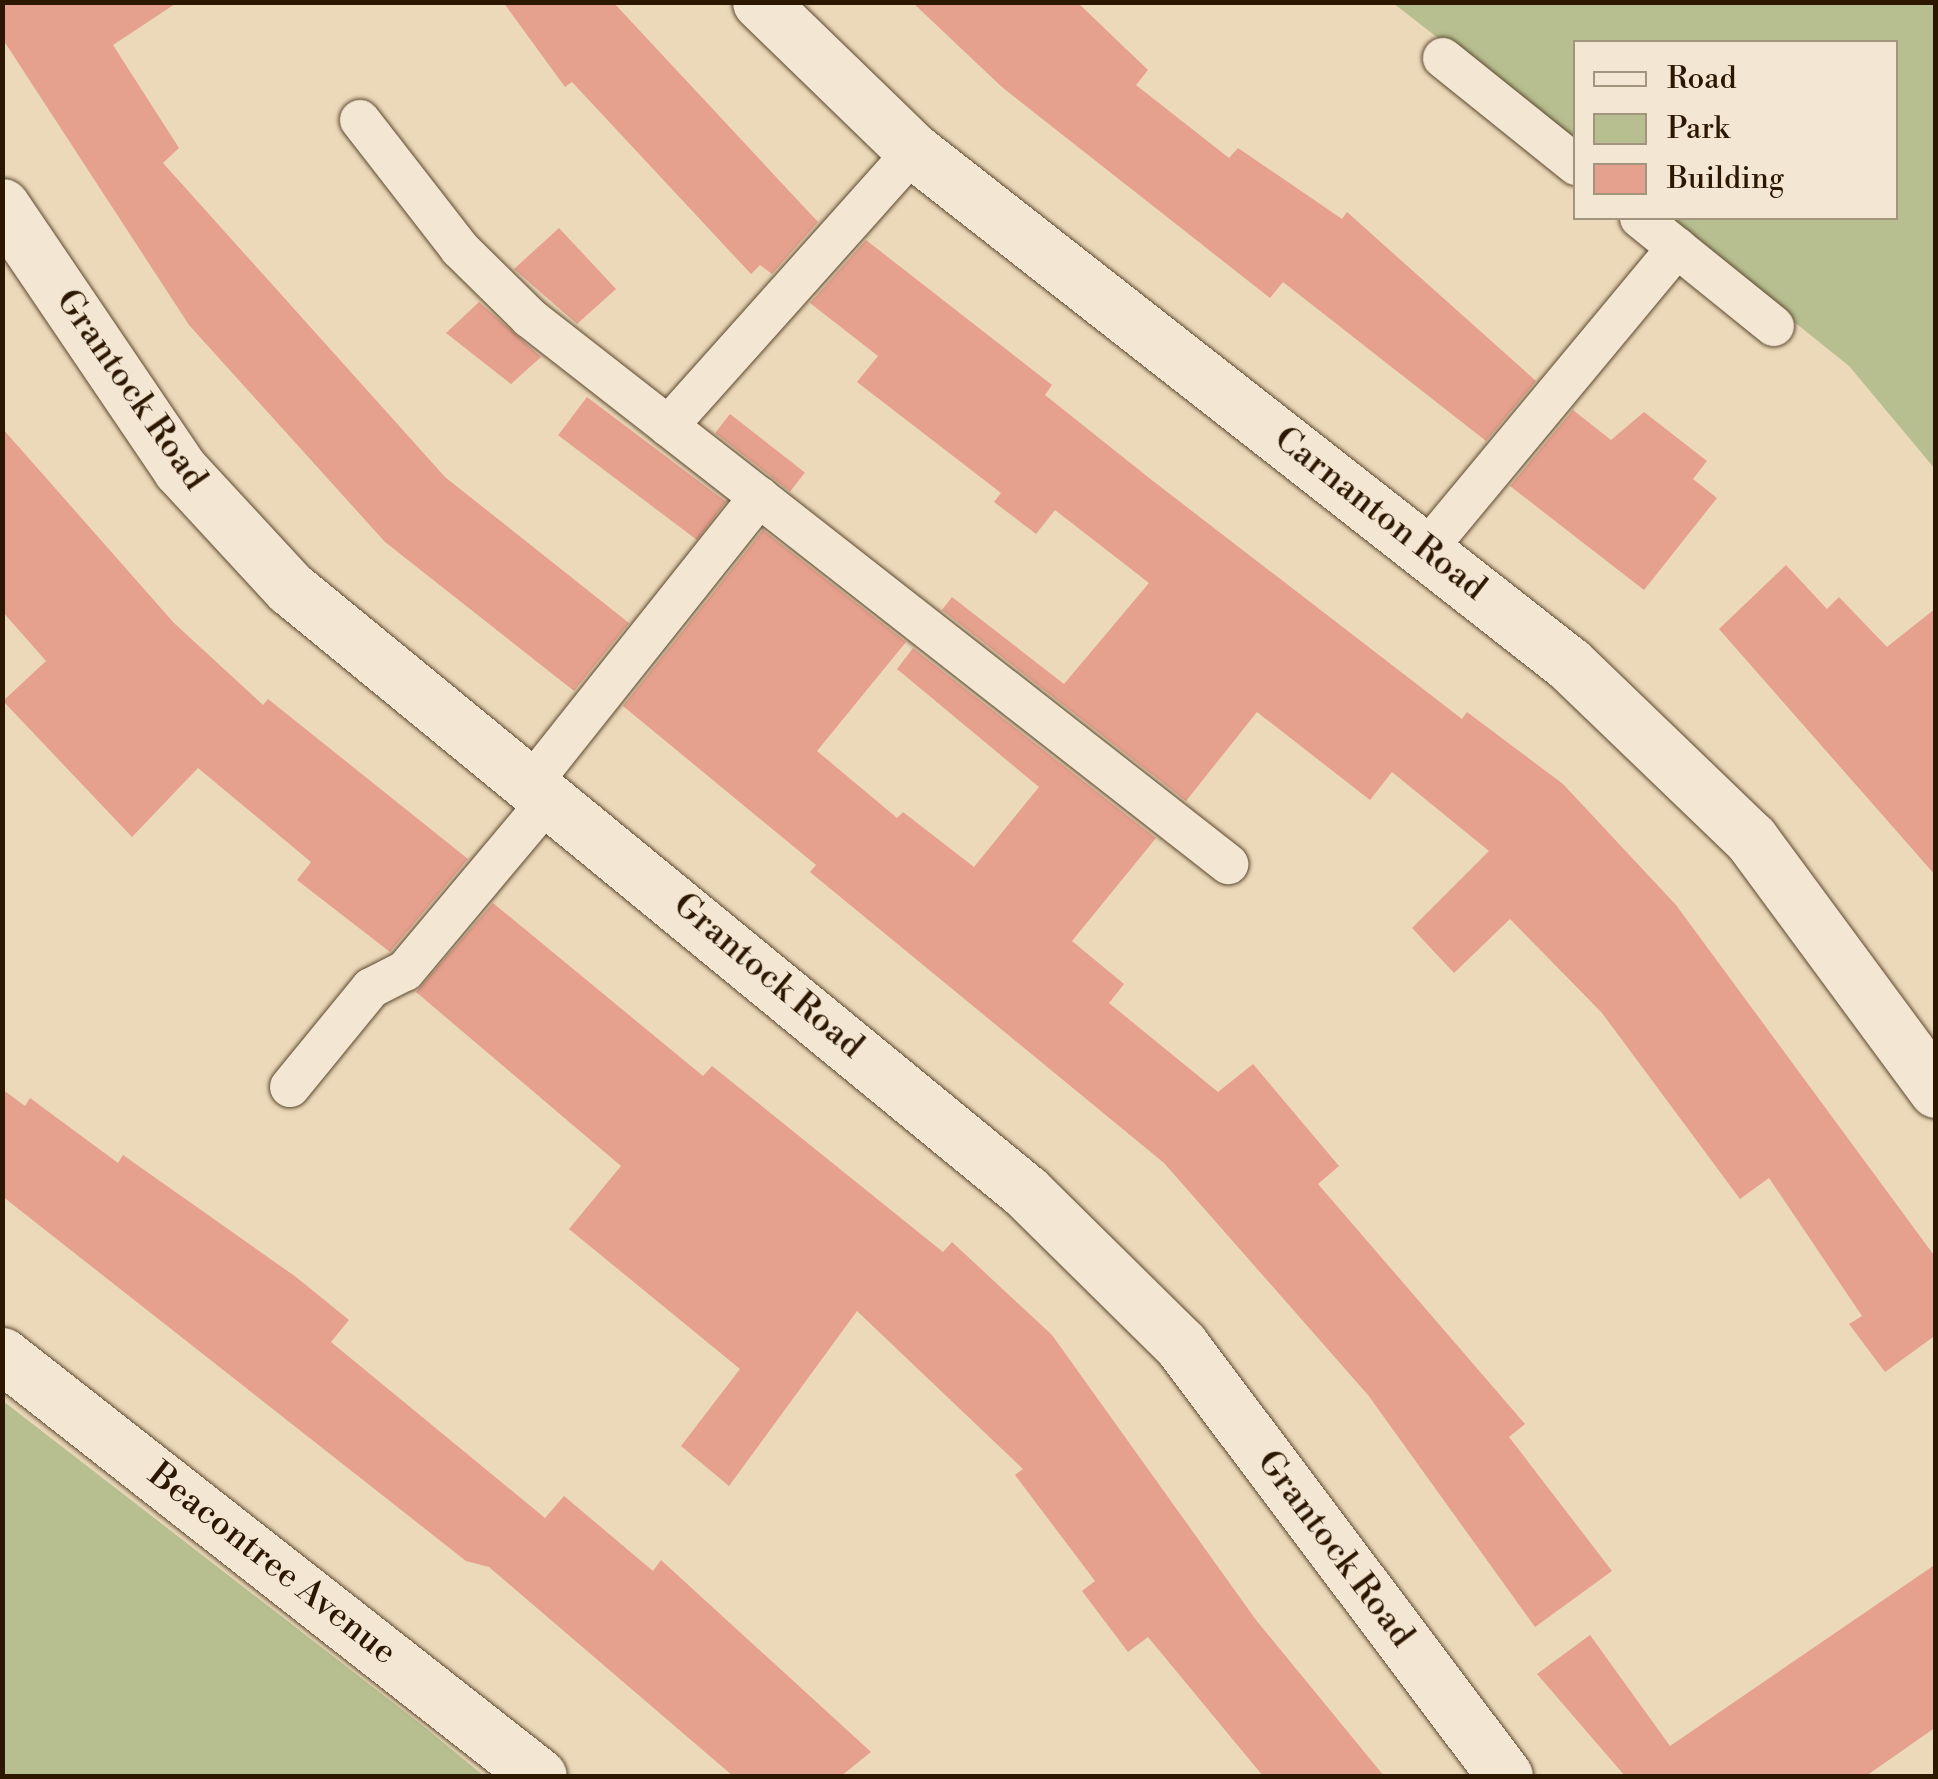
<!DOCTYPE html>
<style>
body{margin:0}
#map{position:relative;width:1938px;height:1779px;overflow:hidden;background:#ecd9ba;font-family:"Libre Bodoni",serif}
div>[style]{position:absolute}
.green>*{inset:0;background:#b7bf90}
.building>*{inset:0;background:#e6a08e;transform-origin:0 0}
.roads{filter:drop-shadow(0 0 2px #5c482e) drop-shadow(0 0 2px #5c482e)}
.lane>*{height:40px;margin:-20px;padding:0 20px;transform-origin:20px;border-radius:20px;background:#f3e6d2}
.street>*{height:55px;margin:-27.5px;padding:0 27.5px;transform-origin:27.5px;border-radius:27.5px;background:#f3e6d2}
span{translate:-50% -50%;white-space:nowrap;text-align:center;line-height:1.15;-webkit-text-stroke:10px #f3e6d2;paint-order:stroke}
.street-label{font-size:35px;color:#2c1800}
.frame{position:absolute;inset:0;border:5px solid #2c1800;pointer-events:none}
.legend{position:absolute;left:1573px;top:40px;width:325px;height:180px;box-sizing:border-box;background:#f3e6d2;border:2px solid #a3947e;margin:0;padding:12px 18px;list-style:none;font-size:30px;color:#2c1800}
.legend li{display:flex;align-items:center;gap:20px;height:50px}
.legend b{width:50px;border:2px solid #a3947e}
</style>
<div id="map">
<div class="green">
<i style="clip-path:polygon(1393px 3px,1935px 3px,1935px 469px,1849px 366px,1665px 218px,1896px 218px,1896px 42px,1576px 42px,1575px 145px)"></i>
<i style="clip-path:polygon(3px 1401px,422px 1725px,484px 1776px,3px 1776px)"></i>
</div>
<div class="building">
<i style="clip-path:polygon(2px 2px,178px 2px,113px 45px,179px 148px,163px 163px,445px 477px,629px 623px,574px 691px,385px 542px,189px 325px,2px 38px)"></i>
<i style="clip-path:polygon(503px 2px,613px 2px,818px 222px,772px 274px,760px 265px,751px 274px,572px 82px,565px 87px)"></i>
<i style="clip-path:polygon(912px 2px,1077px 2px,1148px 70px,1136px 85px,1229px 158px,1238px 148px,1342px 219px,1347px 212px,1536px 381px,1486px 441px,1283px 282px,1270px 298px,1003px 88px)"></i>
<i style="clip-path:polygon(559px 228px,616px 289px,577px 324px,514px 269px)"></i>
<i style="clip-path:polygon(866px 240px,1052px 385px,1045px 395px,1153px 481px,1462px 719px,1467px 712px,1563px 784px,1676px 905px,1936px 1258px,1936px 1335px,1885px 1372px,1849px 1324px,1862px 1316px,1769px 1178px,1740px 1199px,1602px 1013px,1510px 919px,1454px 973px,1412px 928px,1489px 851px,1392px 772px,1370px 800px,1257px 712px,1186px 801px,942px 610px,952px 597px,1064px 684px,1149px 583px,1055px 510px,1036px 534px,994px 502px,1001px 493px,857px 382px,878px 356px,810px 303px)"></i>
<i style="clip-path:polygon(479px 302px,541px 357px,511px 384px,446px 333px)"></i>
<i style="left:587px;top:397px;width:174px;height:48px;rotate:37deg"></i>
<i style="clip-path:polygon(1573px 410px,1611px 440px,1644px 412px,1707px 461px,1693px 479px,1717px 498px,1644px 590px,1510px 486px)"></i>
<i style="left:730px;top:414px;width:95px;height:24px;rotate:38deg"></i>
<i style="clip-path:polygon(2px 428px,174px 623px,263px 705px,268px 699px,468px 859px,390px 952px,297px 880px,311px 862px,198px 768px,132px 837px,3px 701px,46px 661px,2px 611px)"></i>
<i style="clip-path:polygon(763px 530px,906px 642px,817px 751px,897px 818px,903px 812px,974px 867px,1039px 787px,897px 669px,913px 648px,1156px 838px,1072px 941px,1124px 984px,1109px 1003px,1218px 1092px,1253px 1064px,1339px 1166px,1318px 1184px,1525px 1424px,1509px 1437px,1612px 1571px,1535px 1627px,1368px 1395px,1164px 1163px,810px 872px,816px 865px,623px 706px)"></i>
<i style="clip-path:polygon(1786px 565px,1827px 609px,1839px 597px,1887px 647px,1936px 608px,1936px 876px,1719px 629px)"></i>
<i style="clip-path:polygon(493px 903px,703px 1076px,712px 1066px,943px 1252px,952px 1242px,1052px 1335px,1256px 1620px,1384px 1776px,1263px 1776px,1148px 1637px,1128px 1652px,1082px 1591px,1095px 1581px,1015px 1475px,1023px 1469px,857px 1311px,729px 1486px,681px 1446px,740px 1369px,569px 1229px,621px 1166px,416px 992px)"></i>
<i style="clip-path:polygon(2px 1089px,25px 1106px,30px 1098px,118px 1163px,123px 1155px,296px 1277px,349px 1320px,331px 1342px,545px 1518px,564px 1496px,653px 1571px,661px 1560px,871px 1752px,841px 1776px,733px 1776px,489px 1567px,466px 1561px,2px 1196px)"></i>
<i style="clip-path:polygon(1936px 1564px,1936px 1727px,1866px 1776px,1625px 1776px,1537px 1674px,1590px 1635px,1670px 1746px)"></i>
</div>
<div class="roads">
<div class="lane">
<i style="left:1443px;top:58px;width:171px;rotate:38.8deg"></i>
<i style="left:360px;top:120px;width:163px;rotate:52.2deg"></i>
<i style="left:460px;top:249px;width:98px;rotate:44.6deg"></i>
<i style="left:530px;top:318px;width:175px;rotate:38deg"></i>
<i style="left:1640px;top:218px;width:172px;rotate:38.9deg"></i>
<i style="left:759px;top:497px;width:596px;rotate:38.04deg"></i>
<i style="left:1426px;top:550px;width:393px;rotate:-50.3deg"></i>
<i style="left:534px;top:780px;width:362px;rotate:-51.5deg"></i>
<i style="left:759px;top:497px;width:115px;rotate:-142deg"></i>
<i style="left:668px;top:426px;width:369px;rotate:-48.2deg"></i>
<i style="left:290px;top:1087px;width:128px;rotate:-50.7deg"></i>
<i style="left:371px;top:988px;width:38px;rotate:-27deg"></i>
<i style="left:405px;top:971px;width:229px;rotate:-50deg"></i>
</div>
<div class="street">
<i style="left:760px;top:2px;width:214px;rotate:44.1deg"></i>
<i style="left:914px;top:151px;width:832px;rotate:38.07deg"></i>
<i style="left:1569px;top:664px;width:252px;rotate:43.9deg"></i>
<i style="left:1751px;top:839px;width:312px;rotate:53.6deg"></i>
<i style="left:2px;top:206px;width:318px;rotate:55.9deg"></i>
<i style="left:180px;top:469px;width:162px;rotate:47.3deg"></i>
<i style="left:290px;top:588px;width:952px;rotate:39.37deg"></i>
<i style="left:1026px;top:1192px;width:218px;rotate:44.6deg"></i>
<i style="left:1181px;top:1345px;width:539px;rotate:53.07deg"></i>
<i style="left:2px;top:1355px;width:682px;rotate:38.1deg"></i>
</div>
</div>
<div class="street-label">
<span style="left:131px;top:390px;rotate:55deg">Grantock Road</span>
<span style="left:1380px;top:514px;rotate:38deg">Carnanton Road</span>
<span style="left:768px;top:976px;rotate:40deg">Grantock Road</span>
<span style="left:1335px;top:1549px;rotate:53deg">Grantock Road</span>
<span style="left:272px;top:1564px;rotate:38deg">Beacontree Avenue</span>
</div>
<div class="frame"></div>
<ul class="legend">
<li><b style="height:12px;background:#f3e6d2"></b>Road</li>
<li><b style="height:28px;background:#b7bf90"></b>Park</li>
<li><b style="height:28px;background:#e6a08e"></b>Building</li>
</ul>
</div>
